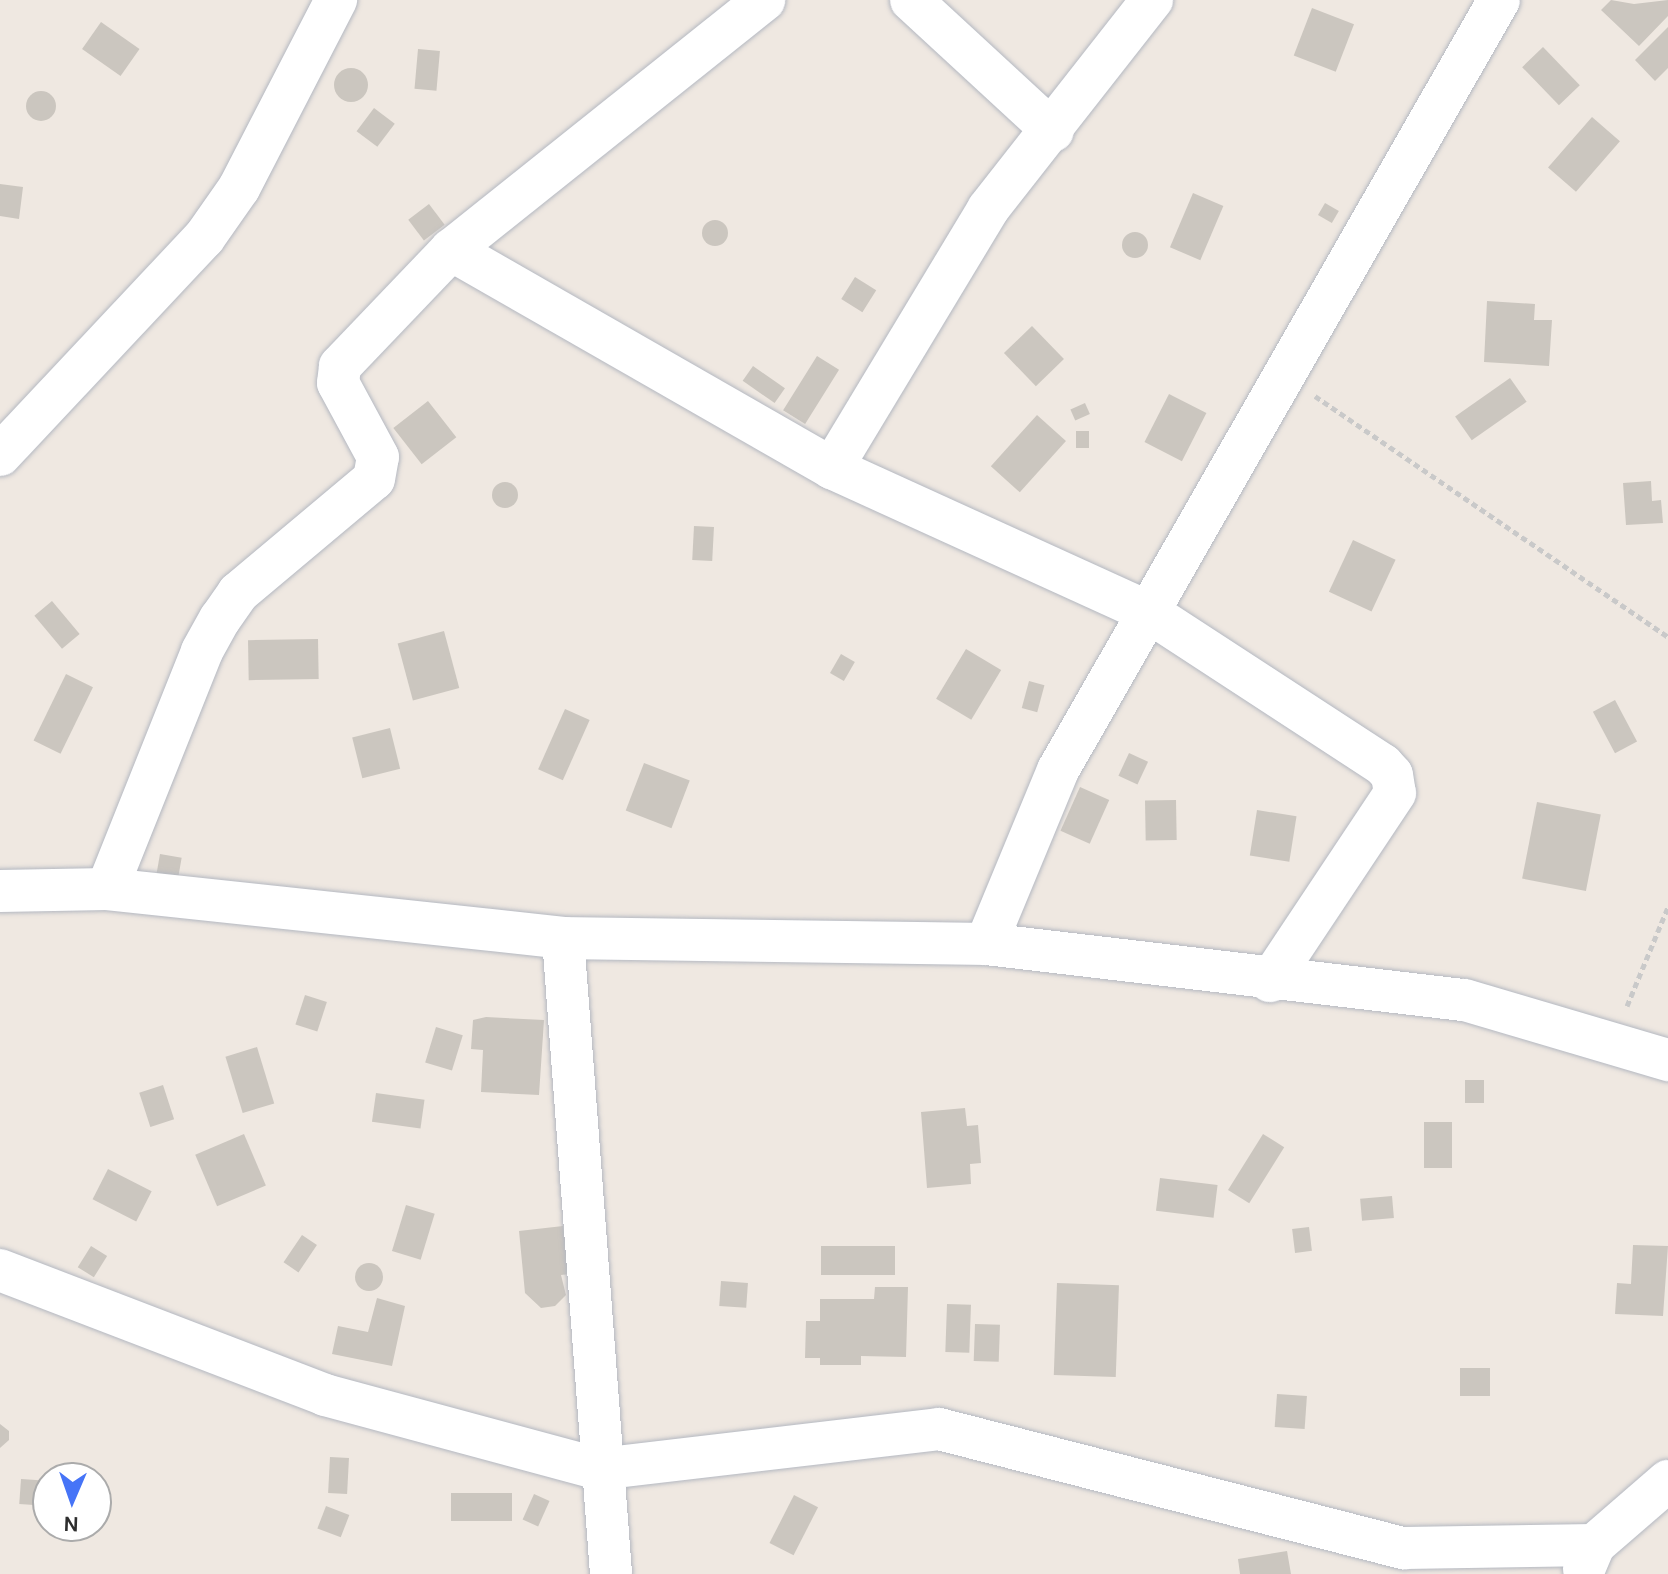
<!DOCTYPE html>
<style>
body{margin:0}
#map{position:relative;width:1668px;height:1574px;overflow:hidden;background:#efe8e1;font-family:Karla,sans-serif}
div>[style]{position:absolute}
.building>*{inset:0;background:#cbc6bf;transform-origin:0 0}
.round{border-radius:50%}
.path>*{height:5px;margin-top:-2.5px;transform-origin:0;background:repeating-linear-gradient(90deg,#c9c9c9 0 6px,transparent 0 10px)}
.roads{filter:drop-shadow(0 0 2px #b4b8c1) drop-shadow(0 0 2px #b4b8c1)}
.minor>*{height:42px;margin:-21px;padding:0 21px;transform-origin:21px;border-radius:21px;background:#fff}
span{translate:-50% -50%;white-space:nowrap;text-align:center;line-height:1.15;-webkit-text-stroke:7px #fff;paint-order:stroke}
.north{position:absolute;left:32px;top:1462px;width:80px;height:80px;box-sizing:border-box;background:#fff;border:2px solid #ababab;border-radius:50%;rotate:182deg;font-size:22px;font-weight:700;line-height:32px;text-align:center;color:#2e2e2e}
.north::after{content:'';display:block;margin:auto;width:28px;height:36px;background:#4674f7;clip-path:polygon(50% 0,100% 100%,50% 72%,0 100%)}
</style>
<div id="map">
<div class="building">
<i style="clip-path:polygon(1611px 0,1634px 4px,1668px 0,1668px 16px,1639px 46px,1601px 10px)"></i>
<i style="left:1312px;top:8px;width:45px;height:51px;rotate:21deg"></i>
<i style="left:101px;top:22px;width:47px;height:33px;rotate:35deg"></i>
<i style="clip-path:polygon(1668px 27px,1668px 68px,1655px 81px,1635px 60px)"></i>
<i style="left:1543px;top:47px;width:53px;height:29px;rotate:46deg"></i>
<i style="left:418px;top:49px;width:22px;height:40px;rotate:5deg"></i>
<i class="round" style="left:334px;top:68px;width:34px;height:34px"></i>
<i class="round" style="left:26px;top:91px;width:30px;height:30px"></i>
<i style="left:374px;top:108px;width:26px;height:29px;rotate:37deg"></i>
<i style="left:1592px;top:117px;width:37px;height:67px;rotate:41deg"></i>
<i style="clip-path:polygon(0 184px,23px 187px,19px 219px,0 216px)"></i>
<i style="left:1193px;top:193px;width:33px;height:59px;rotate:23deg"></i>
<i style="left:1325px;top:203px;width:16px;height:14px;rotate:30deg"></i>
<i style="left:429px;top:204px;width:26px;height:26px;rotate:53deg"></i>
<i class="round" style="left:702px;top:220px;width:26px;height:26px"></i>
<i class="round" style="left:1122px;top:232px;width:26px;height:26px"></i>
<i style="left:855px;top:277px;width:25px;height:26px;rotate:32deg"></i>
<i style="clip-path:polygon(1487px 301px,1535px 304px,1534px 320px,1552px 320px,1549px 366px,1484px 362px)"></i>
<i style="left:1032px;top:326px;width:46px;height:39px;rotate:46deg"></i>
<i style="left:817px;top:356px;width:26px;height:64px;rotate:32deg"></i>
<i style="left:753px;top:366px;width:39px;height:18px;rotate:35deg"></i>
<i style="left:1510px;top:378px;width:29px;height:67px;rotate:55deg"></i>
<i style="left:1169px;top:394px;width:42px;height:54px;rotate:27deg"></i>
<i style="left:428px;top:401px;width:46px;height:44px;rotate:52deg"></i>
<i style="left:1085px;top:403px;width:12px;height:16px;rotate:66deg"></i>
<i style="left:1037px;top:415px;width:39px;height:69px;rotate:42deg"></i>
<i style="left:1089px;top:431px;width:17px;height:13px;rotate:90deg"></i>
<i style="clip-path:polygon(1651px 481px,1652px 501px,1661px 500px,1663px 523px,1626px 525px,1623px 483px)"></i>
<i class="round" style="left:492px;top:482px;width:26px;height:26px"></i>
<i style="left:694px;top:526px;width:20px;height:34px;rotate:3deg"></i>
<i style="left:1353px;top:540px;width:47px;height:57px;rotate:25deg"></i>
<i style="left:52px;top:601px;width:43px;height:23px;rotate:50deg"></i>
<i style="left:444px;top:631px;width:59px;height:48px;rotate:75deg"></i>
<i style="left:318px;top:639px;width:40px;height:70px;rotate:89deg"></i>
<i style="left:966px;top:649px;width:41px;height:58px;rotate:31deg"></i>
<i style="left:841px;top:654px;width:16px;height:22px;rotate:30deg"></i>
<i style="left:66px;top:674px;width:30px;height:74px;rotate:26deg"></i>
<i style="left:1029px;top:681px;width:16px;height:28px;rotate:15deg"></i>
<i style="left:1615px;top:700px;width:47px;height:25px;rotate:62deg"></i>
<i style="left:565px;top:709px;width:27px;height:66px;rotate:24deg"></i>
<i style="left:390px;top:728px;width:42px;height:39px;rotate:76deg"></i>
<i style="left:1129px;top:753px;width:21px;height:25px;rotate:25deg"></i>
<i style="left:644px;top:763px;width:49px;height:51px;rotate:21deg"></i>
<i style="left:1080px;top:787px;width:32px;height:48px;rotate:24deg"></i>
<i style="left:1176px;top:800px;width:40px;height:31px;rotate:89deg"></i>
<i style="left:1537px;top:802px;width:65px;height:78px;rotate:11deg"></i>
<i style="left:1257px;top:810px;width:40px;height:46px;rotate:9deg"></i>
<i style="left:160px;top:854px;width:22px;height:23px;rotate:10deg"></i>
<i style="left:305px;top:995px;width:23px;height:31px;rotate:18deg"></i>
<i style="clip-path:polygon(486px 1017px,544px 1020px,539px 1095px,481px 1092px,483px 1050px,471px 1049px,473px 1020px)"></i>
<i style="left:436px;top:1027px;width:28px;height:37px;rotate:17deg"></i>
<i style="left:257px;top:1047px;width:59px;height:33px;rotate:73deg"></i>
<i style="left:1465px;top:1080px;width:19px;height:23px"></i>
<i style="left:163px;top:1085px;width:36px;height:25px;rotate:72deg"></i>
<i style="left:376px;top:1093px;width:49px;height:29px;rotate:8deg"></i>
<i style="clip-path:polygon(965px 1108px,967px 1126px,978px 1125px,981px 1163px,970px 1164px,971px 1184px,927px 1188px,921px 1112px)"></i>
<i style="left:1424px;top:1122px;width:28px;height:46px"></i>
<i style="left:244px;top:1134px;width:56px;height:53px;rotate:67deg"></i>
<i style="left:1263px;top:1134px;width:25px;height:66px;rotate:32deg"></i>
<i style="left:108px;top:1169px;width:49px;height:34px;rotate:27deg"></i>
<i style="left:1160px;top:1178px;width:58px;height:33px;rotate:7deg"></i>
<i style="left:1392px;top:1196px;width:22px;height:32px;rotate:85deg"></i>
<i style="left:406px;top:1205px;width:30px;height:48px;rotate:17deg"></i>
<i style="clip-path:polygon(563px 1226px,570px 1274px,561px 1275px,566px 1295px,555px 1306px,541px 1308px,525px 1293px,519px 1231px)"></i>
<i style="left:1309px;top:1227px;width:24px;height:17px;rotate:83deg"></i>
<i style="left:302px;top:1235px;width:18px;height:33px;rotate:34deg"></i>
<i style="clip-path:polygon(1633px 1245px,1668px 1246px,1663px 1316px,1615px 1314px,1617px 1283px,1631px 1284px)"></i>
<i style="left:91px;top:1246px;width:19px;height:25px;rotate:32deg"></i>
<i style="left:821px;top:1246px;width:74px;height:29px"></i>
<i class="round" style="left:355px;top:1263px;width:28px;height:28px"></i>
<i style="left:721px;top:1281px;width:27px;height:25px;rotate:4deg"></i>
<i style="left:1057px;top:1283px;width:62px;height:92px;rotate:2deg"></i>
<i style="clip-path:polygon(875px 1287px,908px 1287px,906px 1357px,861px 1356px,861px 1365px,820px 1365px,820px 1358px,805px 1358px,806px 1321px,820px 1321px,820px 1299px,874px 1299px)"></i>
<i style="clip-path:polygon(377px 1298px,405px 1306px,392px 1366px,332px 1354px,338px 1326px,368px 1332px)"></i>
<i style="left:947px;top:1304px;width:24px;height:48px;rotate:2deg"></i>
<i style="left:975px;top:1324px;width:25px;height:37px;rotate:2deg"></i>
<i style="left:1490px;top:1368px;width:28px;height:30px;rotate:90deg"></i>
<i style="left:1277px;top:1394px;width:30px;height:33px;rotate:4deg"></i>
<i style="clip-path:polygon(0 1424px,9px 1431px,9px 1440px,0 1448px)"></i>
<i style="left:330px;top:1457px;width:19px;height:36px;rotate:3deg"></i>
<i style="left:21px;top:1479px;width:26px;height:25px;rotate:4deg"></i>
<i style="left:451px;top:1493px;width:61px;height:28px"></i>
<i style="left:534px;top:1494px;width:17px;height:28px;rotate:24deg"></i>
<i style="left:794px;top:1495px;width:27px;height:54px;rotate:27deg"></i>
<i style="left:326px;top:1506px;width:25px;height:24px;rotate:21deg"></i>
<i style="clip-path:polygon(1287px 1551px,1291px 1574px,1240px 1574px,1238px 1559px)"></i>
</div>
<div class="path">
<i style="left:1315px;top:396px;width:427px;rotate:34.3deg"></i>
<i style="left:1627px;top:1006px;width:107px;rotate:-67.5deg"></i>
</div>
<div class="roads">
<div class="minor">
<i style="left:911px;top:0;width:193px;rotate:42.7deg"></i>
<i style="left:451px;top:250px;width:439px;rotate:29.8deg"></i>
<i style="left:832px;top:468px;width:349px;rotate:24.5deg"></i>
<i style="left:1150px;top:613px;width:278px;rotate:33.1deg"></i>
<i style="left:1383px;top:765px;width:13px;rotate:48deg"></i>
<i style="left:1392px;top:775px;width:18px;rotate:81deg"></i>
<i style="left:1395px;top:793px;width:226px;rotate:123.6deg"></i>
<i style="left:0;top:455px;width:298px;rotate:-46.8deg"></i>
<i style="left:204px;top:238px;width:61px;rotate:-55deg"></i>
<i style="left:239px;top:188px;width:212px;rotate:-62.7deg"></i>
<i style="left:832px;top:468px;width:302px;rotate:-58.9deg"></i>
<i style="left:988px;top:209px;width:266px;rotate:-51.9deg"></i>
<i style="left:107px;top:889px;width:256px;rotate:-68.2deg"></i>
<i style="left:202px;top:651px;width:37px;rotate:-61deg"></i>
<i style="left:220px;top:619px;width:32px;rotate:-55deg"></i>
<i style="left:238px;top:593px;width:177px;rotate:-40deg"></i>
<i style="left:374px;top:479px;width:22px;rotate:-80deg"></i>
<i style="left:378px;top:457px;width:84px;rotate:-118.4deg"></i>
<i style="left:338px;top:383px;width:17px;rotate:-83deg"></i>
<i style="left:340px;top:366px;width:161px;rotate:-46.3deg"></i>
<i style="left:451px;top:250px;width:401px;rotate:-38.6deg"></i>
<i style="left:0;top:891px;width:107px;rotate:-1.1deg"></i>
<i style="left:107px;top:889px;width:459px;rotate:6.1deg"></i>
<i style="left:563px;top:938px;width:423px;rotate:0.8deg"></i>
<i style="left:986px;top:944px;width:482px;rotate:6.7deg"></i>
<i style="left:1465px;top:1000px;width:212px;rotate:16.5deg"></i>
<i style="left:563px;top:938px;width:638px;rotate:85.68deg"></i>
<i style="left:986px;top:944px;width:188px;rotate:-67.5deg"></i>
<i style="left:1058px;top:770px;width:887px;rotate:-60.2deg"></i>
<i style="left:0;top:1270px;width:348px;rotate:21deg"></i>
<i style="left:325px;top:1395px;width:284px;rotate:15.1deg"></i>
<i style="left:599px;top:1469px;width:342px;rotate:-6.7deg"></i>
<i style="left:939px;top:1429px;width:480px;rotate:14.4deg"></i>
<i style="left:1404px;top:1548px;width:190px;rotate:-0.9deg"></i>
<i style="left:1584px;top:1569px;width:26px;rotate:-67deg"></i>
<i style="left:1594px;top:1545px;width:98px;rotate:-40.9deg"></i>
</div>
</div>
<div class="north">N</div>
</div>
